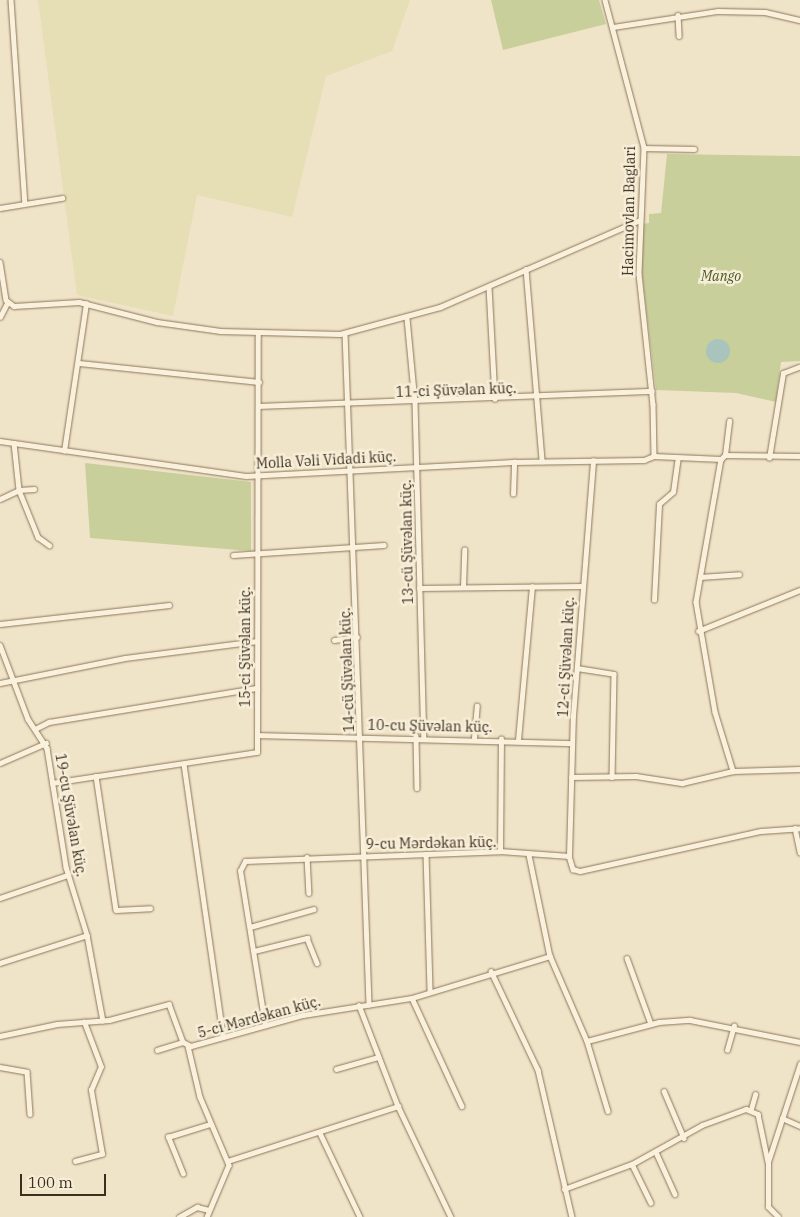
<!DOCTYPE html>
<meta charset="utf-8">
<style>
body{margin:0}
#map{position:relative;width:800px;height:1217px;overflow:hidden;background:#f0e4c8;font-family:"IBM Plex Serif",serif}
div>[style]{position:absolute}
.farmland>*{inset:0;background:#e6deb5}
.green>*{inset:0;background:#c9cf9b}
.water>*{inset:0;background:#a9c4bc}
.round{border-radius:50%}
.roads{filter:drop-shadow(0 0 1px #8d765c) drop-shadow(0 0 1px #8d765c)}
.minor>*{height:4.5px;margin:-2.25px;padding:0 2.25px;transform-origin:2.25px;border-radius:2.25px;background:#faf1dc}
span{translate:-50% -50%;white-space:nowrap;text-align:center;line-height:1.15;-webkit-text-stroke:5px #f7eed8;paint-order:stroke}
.street-label{font-size:14px;color:#3d2e20}
.park-label{font-size:14px;color:#4d5a26;font-style:italic}
.scale{position:absolute;left:20px;top:1174px;width:86px;height:22px;box-sizing:border-box;border:2px solid #3d2e20;border-top:0;padding-left:6px;font-size:15px;line-height:18px;white-space:nowrap;color:#3d2e20;-webkit-text-stroke:4px #f7eed8;paint-order:stroke}
</style>
<div id="map">
<div class="farmland">
<i style="clip-path:polygon(38px 0,410px 0,392px 51px,326px 76px,292px 217px,197px 195px,173px 316px,77px 295px)"></i>
</div>
<div class="green">
<i style="clip-path:polygon(491px 0,599px 0,606px 24px,503px 50px)"></i>
<i style="clip-path:polygon(667px 154px,800px 156px,800px 361px,781px 362px,776px 402px,736px 393px,656px 390px,642px 274px,643px 224px,649px 223px,649px 214px,661px 213px)"></i>
<i style="clip-path:polygon(85px 463px,251px 482px,251px 551px,90px 538px)"></i>
</div>
<div class="water">
<i class="round" style="left:706px;top:339px;width:24px;height:24px"></i>
</div>
<div class="roads">
<div class="minor">
<i style="left:11px;top:0;width:203px;rotate:86.1deg"></i>
<i style="left:605px;top:0;width:153px;rotate:75.2deg"></i>
<i style="left:644px;top:148px;width:126px;rotate:92.3deg"></i>
<i style="left:639px;top:274px;width:131px;rotate:83.9deg"></i>
<i style="left:653px;top:404px;width:52px;rotate:88.9deg"></i>
<i style="left:678px;top:15px;width:21px;rotate:87deg"></i>
<i style="left:613px;top:27px;width:106px;rotate:-8.7deg"></i>
<i style="left:718px;top:11px;width:47px;rotate:1.2deg"></i>
<i style="left:765px;top:12px;width:36px;rotate:13deg"></i>
<i style="left:644px;top:148px;width:50px;rotate:1.1deg"></i>
<i style="left:0;top:208px;width:63px;rotate:-9.2deg"></i>
<i style="left:0;top:262px;width:38px;rotate:81deg"></i>
<i style="left:6px;top:300px;width:10px;rotate:37deg"></i>
<i style="left:14px;top:306px;width:65px;rotate:-3.5deg"></i>
<i style="left:79px;top:302px;width:81px;rotate:14.4deg"></i>
<i style="left:157px;top:322px;width:64px;rotate:8.1deg"></i>
<i style="left:220px;top:331px;width:120px;rotate:1.4deg"></i>
<i style="left:340px;top:334px;width:104px;rotate:-15.1deg"></i>
<i style="left:440px;top:307px;width:218px;rotate:-23.5deg"></i>
<i style="left:526px;top:269px;width:193px;rotate:85.2deg"></i>
<i style="left:489px;top:287px;width:112px;rotate:86.9deg"></i>
<i style="left:0;top:317px;width:16px;rotate:-63deg"></i>
<i style="left:407px;top:318px;width:84px;rotate:84.6deg"></i>
<i style="left:415px;top:402px;width:335px;rotate:88.5deg"></i>
<i style="left:345px;top:333px;width:672px;rotate:87.95deg"></i>
<i style="left:79px;top:363px;width:181px;rotate:6deg"></i>
<i style="left:260px;top:406px;width:392px;rotate:-2.2deg"></i>
<i style="left:0;top:441px;width:248px;rotate:8.1deg"></i>
<i style="left:246px;top:476px;width:268px;rotate:-3deg"></i>
<i style="left:514px;top:462px;width:130px;rotate:-0.9deg"></i>
<i style="left:644px;top:460px;width:11px;rotate:-22deg"></i>
<i style="left:14px;top:443px;width:47px;rotate:83.9deg"></i>
<i style="left:19px;top:490px;width:51px;rotate:68deg"></i>
<i style="left:38px;top:537px;width:14px;rotate:36deg"></i>
<i style="left:64px;top:451px;width:149px;rotate:-81.5deg"></i>
<i style="left:725px;top:455px;width:34px;rotate:-83deg"></i>
<i style="left:654px;top:456px;width:67px;rotate:2.6deg"></i>
<i style="left:769px;top:458px;width:86px;rotate:-80.6deg"></i>
<i style="left:783px;top:373px;width:17px;rotate:-21deg"></i>
<i style="left:721px;top:459px;width:145px;rotate:99.9deg"></i>
<i style="left:696px;top:602px;width:112px;rotate:80.2deg"></i>
<i style="left:715px;top:712px;width:62px;rotate:73deg"></i>
<i style="left:733px;top:771px;width:67px;rotate:-1.7deg"></i>
<i style="left:721px;top:459px;width:6px;rotate:-45deg"></i>
<i style="left:725px;top:455px;width:75px;rotate:0.8deg"></i>
<i style="left:513px;top:494px;width:32px;rotate:-88deg"></i>
<i style="left:0;top:499px;width:21px;rotate:-25deg"></i>
<i style="left:19px;top:490px;width:15px;rotate:-4deg"></i>
<i style="left:233px;top:555px;width:151px;rotate:-3.8deg"></i>
<i style="left:700px;top:577px;width:39px;rotate:-4deg"></i>
<i style="left:463px;top:587px;width:37px;rotate:-88deg"></i>
<i style="left:419px;top:588px;width:163px;rotate:-0.7deg"></i>
<i style="left:654px;top:600px;width:96px;rotate:-87deg"></i>
<i style="left:659px;top:504px;width:18px;rotate:-41deg"></i>
<i style="left:673px;top:492px;width:34px;rotate:-82deg"></i>
<i style="left:0;top:624px;width:170px;rotate:-6.4deg"></i>
<i style="left:698px;top:631px;width:110px;rotate:-21.9deg"></i>
<i style="left:334px;top:640px;width:23px;rotate:-7deg"></i>
<i style="left:0;top:645px;width:79px;rotate:69.3deg"></i>
<i style="left:28px;top:719px;width:35px;rotate:57deg"></i>
<i style="left:47px;top:748px;width:121px;rotate:80.9deg"></i>
<i style="left:66px;top:867px;width:71px;rotate:72.8deg"></i>
<i style="left:87px;top:935px;width:87px;rotate:79.5deg"></i>
<i style="left:577px;top:668px;width:37px;rotate:9deg"></i>
<i style="left:614px;top:674px;width:103px;rotate:91.1deg"></i>
<i style="left:0;top:683px;width:127px;rotate:-11.3deg"></i>
<i style="left:125px;top:658px;width:133px;rotate:-7.3deg"></i>
<i style="left:35px;top:729px;width:16px;rotate:-27deg"></i>
<i style="left:49px;top:722px;width:211px;rotate:-9.3deg"></i>
<i style="left:257px;top:735px;width:315px;rotate:1.5deg"></i>
<i style="left:416px;top:736px;width:52px;rotate:88.9deg"></i>
<i style="left:474px;top:738px;width:32px;rotate:-85deg"></i>
<i style="left:518px;top:740px;width:154px;rotate:-84.8deg"></i>
<i style="left:0;top:763px;width:50px;rotate:-23.5deg"></i>
<i style="left:184px;top:764px;width:275px;rotate:81.8deg"></i>
<i style="left:96px;top:776px;width:135px;rotate:81.5deg"></i>
<i style="left:116px;top:910px;width:34px;rotate:-3deg"></i>
<i style="left:571px;top:777px;width:65px;rotate:-0.9deg"></i>
<i style="left:636px;top:776px;width:47px;rotate:8.7deg"></i>
<i style="left:682px;top:783px;width:52px;rotate:-13.2deg"></i>
<i style="left:52px;top:783px;width:207px;rotate:-8.6deg"></i>
<i style="left:257px;top:752px;width:418px;rotate:-89.9deg"></i>
<i style="left:795px;top:828px;width:25px;rotate:78deg"></i>
<i style="left:500px;top:851px;width:112px;rotate:-89.5deg"></i>
<i style="left:426px;top:854px;width:138px;rotate:88.3deg"></i>
<i style="left:529px;top:855px;width:103px;rotate:78.3deg"></i>
<i style="left:550px;top:956px;width:93px;rotate:66.5deg"></i>
<i style="left:587px;top:1041px;width:74px;rotate:-14.8deg"></i>
<i style="left:659px;top:1022px;width:31px;rotate:-4deg"></i>
<i style="left:690px;top:1020px;width:112px;rotate:11.3deg"></i>
<i style="left:569px;top:856px;width:140px;rotate:-88.4deg"></i>
<i style="left:573px;top:716px;width:256px;rotate:-85.5deg"></i>
<i style="left:307px;top:857px;width:36px;rotate:87deg"></i>
<i style="left:0;top:898px;width:72px;rotate:-18.7deg"></i>
<i style="left:250px;top:927px;width:66px;rotate:-15.7deg"></i>
<i style="left:254px;top:951px;width:55px;rotate:-13.8deg"></i>
<i style="left:307px;top:938px;width:27px;rotate:68deg"></i>
<i style="left:627px;top:958px;width:70px;rotate:70deg"></i>
<i style="left:0;top:963px;width:91px;rotate:-17.8deg"></i>
<i style="left:491px;top:971px;width:110px;rotate:64.6deg"></i>
<i style="left:538px;top:1070px;width:151px;rotate:77deg"></i>
<i style="left:412px;top:998px;width:119px;rotate:65.2deg"></i>
<i style="left:359px;top:1005px;width:108px;rotate:68.9deg"></i>
<i style="left:398px;top:1106px;width:123px;rotate:64.5deg"></i>
<i style="left:265px;top:1025px;width:156px;rotate:-99.2deg"></i>
<i style="left:240px;top:871px;width:11px;rotate:-63deg"></i>
<i style="left:245px;top:861px;width:255px;rotate:-2.2deg"></i>
<i style="left:500px;top:851px;width:69px;rotate:4.1deg"></i>
<i style="left:569px;top:856px;width:14px;rotate:73deg"></i>
<i style="left:573px;top:869px;width:7px;rotate:16deg"></i>
<i style="left:580px;top:871px;width:185px;rotate:-12.5deg"></i>
<i style="left:761px;top:831px;width:39px;rotate:-4deg"></i>
<i style="left:0;top:1036px;width:58px;rotate:-11.9deg"></i>
<i style="left:57px;top:1024px;width:52px;rotate:-4.4deg"></i>
<i style="left:109px;top:1020px;width:62px;rotate:-14.9deg"></i>
<i style="left:169px;top:1004px;width:40px;rotate:69.8deg"></i>
<i style="left:183px;top:1042px;width:9px;rotate:27deg"></i>
<i style="left:191px;top:1046px;width:116px;rotate:-15.5deg"></i>
<i style="left:303px;top:1015px;width:110px;rotate:-8.9deg"></i>
<i style="left:412px;top:998px;width:144px;rotate:-16.9deg"></i>
<i style="left:587px;top:1041px;width:73px;rotate:73.3deg"></i>
<i style="left:188px;top:1046px;width:52px;rotate:76.8deg"></i>
<i style="left:200px;top:1097px;width:74px;rotate:66.9deg"></i>
<i style="left:229px;top:1165px;width:56px;rotate:112.9deg"></i>
<i style="left:157px;top:1050px;width:27px;rotate:-17deg"></i>
<i style="left:727px;top:1050px;width:25px;rotate:-74deg"></i>
<i style="left:0;top:1067px;width:27px;rotate:10deg"></i>
<i style="left:27px;top:1072px;width:42px;rotate:85.9deg"></i>
<i style="left:336px;top:1069px;width:44px;rotate:-15.9deg"></i>
<i style="left:664px;top:1091px;width:51px;rotate:66.9deg"></i>
<i style="left:751px;top:1109px;width:15px;rotate:-74deg"></i>
<i style="left:782px;top:1118px;width:20px;rotate:24deg"></i>
<i style="left:320px;top:1133px;width:93px;rotate:64.5deg"></i>
<i style="left:656px;top:1152px;width:46px;rotate:65.7deg"></i>
<i style="left:75px;top:1161px;width:28px;rotate:-15deg"></i>
<i style="left:102px;top:1154px;width:65px;rotate:-99.8deg"></i>
<i style="left:91px;top:1090px;width:25px;rotate:-67deg"></i>
<i style="left:101px;top:1067px;width:48px;rotate:-110.7deg"></i>
<i style="left:228px;top:1161px;width:179px;rotate:-17.9deg"></i>
<i style="left:632px;top:1164px;width:43px;rotate:64deg"></i>
<i style="left:183px;top:1174px;width:40px;rotate:-112deg"></i>
<i style="left:168px;top:1137px;width:44px;rotate:-17.2deg"></i>
<i style="left:564px;top:1189px;width:72px;rotate:-20.2deg"></i>
<i style="left:632px;top:1164px;width:80px;rotate:-29.1deg"></i>
<i style="left:702px;top:1125px;width:47px;rotate:-20deg"></i>
<i style="left:746px;top:1109px;width:13px;rotate:23deg"></i>
<i style="left:758px;top:1114px;width:49px;rotate:78.2deg"></i>
<i style="left:179px;top:1217px;width:21px;rotate:-29deg"></i>
<i style="left:197px;top:1207px;width:12px;rotate:14deg"></i>
<i style="left:778px;top:1217px;width:14px;rotate:-135deg"></i>
<i style="left:768px;top:1207px;width:45px;rotate:-90deg"></i>
<i style="left:768px;top:1162px;width:103px;rotate:-71.9deg"></i>
</div>
</div>
<div class="street-label">
<span style="left:629px;top:211px;rotate:-89deg">Hacimovlan Baglari</span>
<span style="left:456px;top:390px;rotate:-2deg">11-ci Şüvəlan küç.</span>
<span style="left:326px;top:460px;rotate:-3deg">Molla Vəli Vidadi küç.</span>
<span style="left:407px;top:542px;rotate:-91deg">13-cü Şüvəlan küç.</span>
<span style="left:245px;top:647px;rotate:-90deg">15-ci Şüvəlan küç.</span>
<span style="left:566px;top:657px;rotate:-87deg">12-ci Şüvəlan küç.</span>
<span style="left:347px;top:670px;rotate:-92deg">14-cü Şüvəlan küç.</span>
<span style="left:430px;top:726px;rotate:1deg">10-cu Şüvəlan küç.</span>
<span style="left:71px;top:815px;rotate:80deg">19-cu Şüvəlan küç.</span>
<span style="left:431px;top:843px;rotate:-1deg">9-cu Mərdəkan küç.</span>
<span style="left:259px;top:1017px;rotate:-15deg">5-ci Mərdəkan küç.</span>
</div>
<div class="park-label">
<span style="left:721px;top:276px">Mango</span>
</div>
<div class="scale">100 m</div>
</div>
